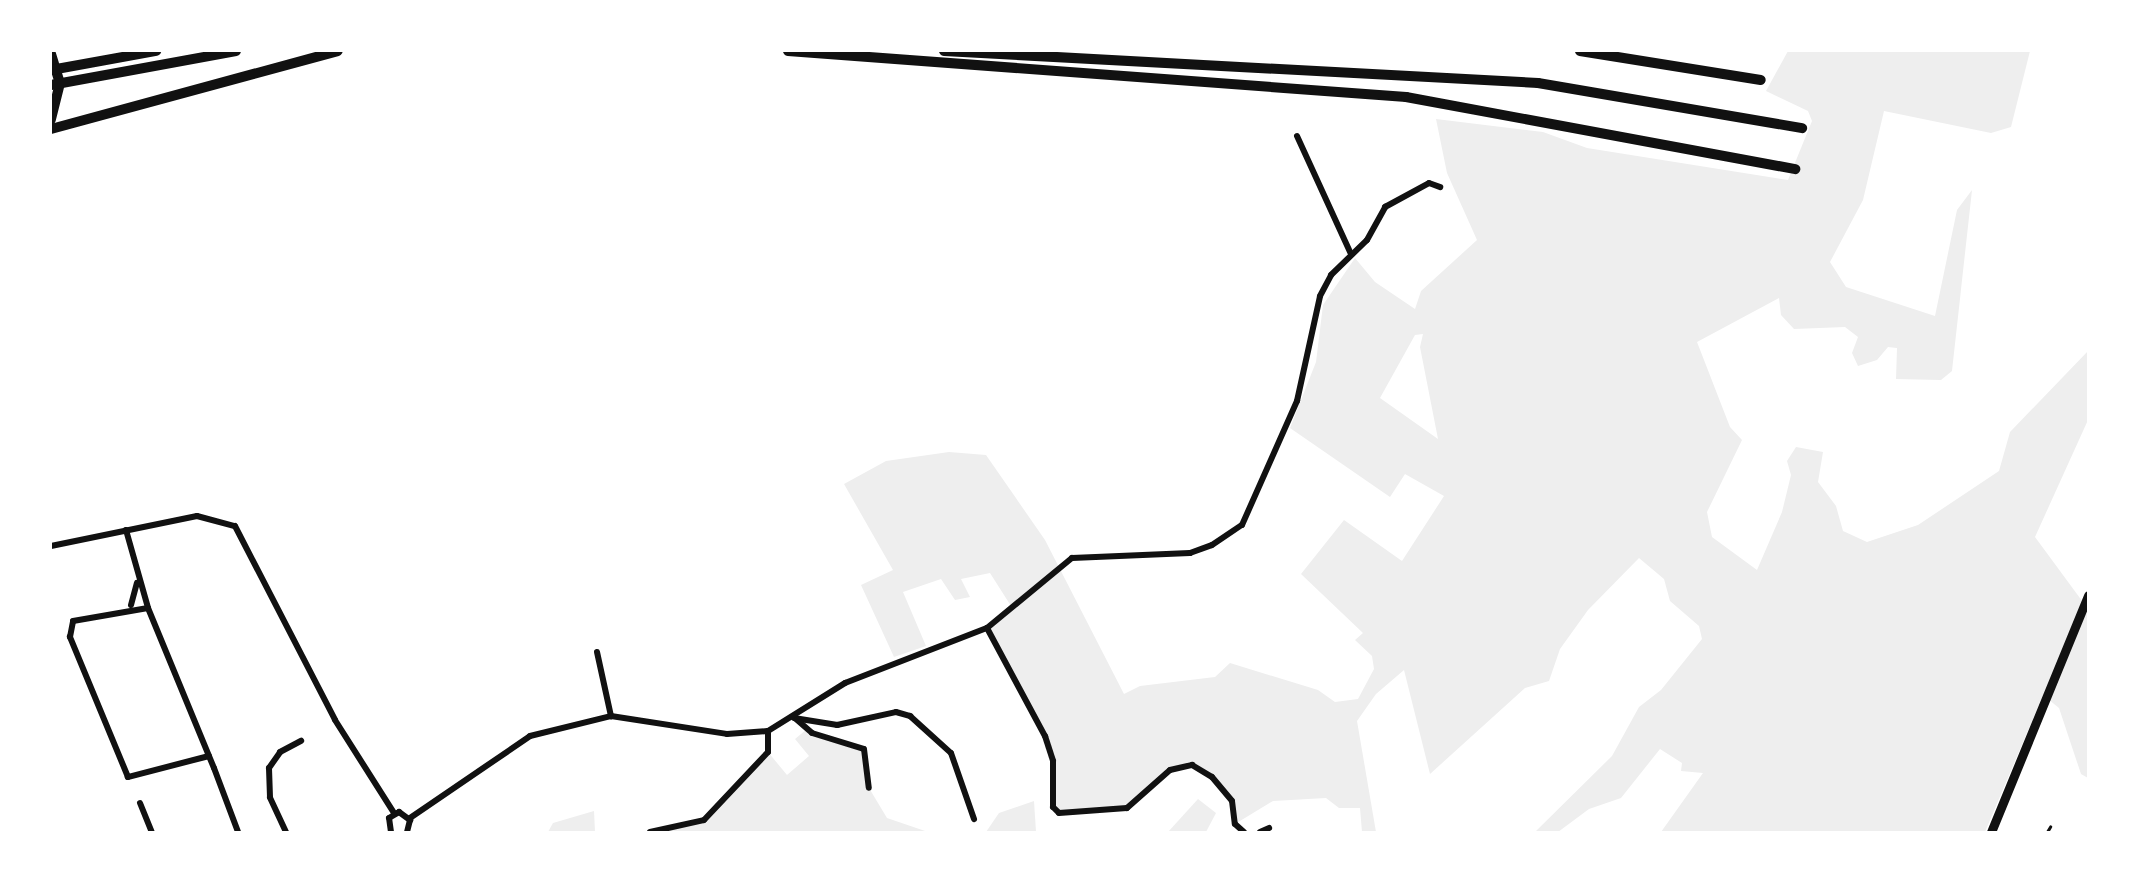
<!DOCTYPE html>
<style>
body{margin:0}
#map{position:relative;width:2139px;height:883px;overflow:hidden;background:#fff;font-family:"Fira Sans Condensed",sans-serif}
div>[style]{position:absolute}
.green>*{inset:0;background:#eee}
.service>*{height:2.5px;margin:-1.25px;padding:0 1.25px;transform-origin:1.25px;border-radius:1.25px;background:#111}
.minor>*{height:6px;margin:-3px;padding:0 3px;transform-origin:3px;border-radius:3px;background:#111}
.secondary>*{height:9px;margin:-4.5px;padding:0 4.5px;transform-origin:4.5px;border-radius:4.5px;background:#111}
.trunk>*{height:10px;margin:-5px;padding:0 5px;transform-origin:5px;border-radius:5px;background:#111}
.motorway>*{height:10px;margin:-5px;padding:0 5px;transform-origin:5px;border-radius:5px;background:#111}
span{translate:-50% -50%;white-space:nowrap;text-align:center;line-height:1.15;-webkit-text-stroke:5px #fff;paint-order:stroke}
.frame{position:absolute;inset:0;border:52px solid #fff;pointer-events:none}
</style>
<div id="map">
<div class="green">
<i style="clip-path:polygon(evenodd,1788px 51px,2030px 51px,2011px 127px,1991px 133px,1884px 111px,1863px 200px,1830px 262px,1846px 287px,1935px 316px,1957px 210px,1972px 190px,1952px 371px,1941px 380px,1896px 379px,1897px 348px,1888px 347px,1877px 360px,1858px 366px,1852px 353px,1858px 337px,1845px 327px,1794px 329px,1781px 315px,1779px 298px,1697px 342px,1730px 427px,1742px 440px,1707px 512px,1712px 537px,1757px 570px,1782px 512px,1791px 475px,1787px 461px,1796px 447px,1823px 452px,1818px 482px,1836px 506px,1843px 531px,1867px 542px,1918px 525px,1999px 471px,2010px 432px,2088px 351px,2088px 420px,2035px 537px,2088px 609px,2088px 778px,2081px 774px,2059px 708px,2043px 695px,1985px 832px,1661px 832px,1703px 773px,1681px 771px,1682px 763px,1660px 749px,1621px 798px,1589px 809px,1558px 832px,1535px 832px,1612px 756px,1639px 707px,1661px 690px,1702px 639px,1699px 626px,1670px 601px,1664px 579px,1639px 558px,1588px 610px,1560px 649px,1549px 681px,1525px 688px,1430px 774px,1404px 670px,1376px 694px,1357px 721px,1376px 832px,1362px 832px,1360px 808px,1339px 808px,1326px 798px,1273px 801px,1235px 824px,1233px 806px,1212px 777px,1192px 765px,1170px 770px,1127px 808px,1070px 815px,1053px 807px,1052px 755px,987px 628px,1011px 606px,990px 573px,961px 579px,970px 597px,955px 600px,941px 579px,903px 592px,926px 646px,894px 657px,861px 585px,893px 570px,844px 484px,886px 461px,949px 452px,986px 455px,1045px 540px,1124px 694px,1140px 686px,1215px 677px,1230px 663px,1318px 690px,1335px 702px,1358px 699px,1374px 669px,1372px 656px,1355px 640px,1363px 633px,1301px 574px,1344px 520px,1402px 561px,1444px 496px,1405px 474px,1390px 497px,1290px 428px,1316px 362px,1323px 305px,1355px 258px,1375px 282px,1415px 309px,1421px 291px,1477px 240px,1447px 173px,1436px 119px,1543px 132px,1587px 148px,1788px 180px,1812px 121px,1808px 111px,1766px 91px,1788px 51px,1423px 334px,1420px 347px,1438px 439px,1380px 398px,1415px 335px,1423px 334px)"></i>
<i style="clip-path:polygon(807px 729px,864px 749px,869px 788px,887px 818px,928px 832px,650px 832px,704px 820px,768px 752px,787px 775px,809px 756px,795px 739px)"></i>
<i style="clip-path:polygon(1198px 799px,1216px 813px,1206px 832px,1168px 832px)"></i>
<i style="clip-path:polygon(1034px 801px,1036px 832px,986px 832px,999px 813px)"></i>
<i style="clip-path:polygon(594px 811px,595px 832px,548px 832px,553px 823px)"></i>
</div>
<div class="service">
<i style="left:2047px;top:832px;width:6px;rotate:-59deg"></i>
</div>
<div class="minor">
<i style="left:1297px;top:136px;width:128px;rotate:65.4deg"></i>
<i style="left:126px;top:530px;width:81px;rotate:74.2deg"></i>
<i style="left:51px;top:546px;width:149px;rotate:-11.6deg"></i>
<i style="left:197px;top:516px;width:39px;rotate:15deg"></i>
<i style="left:235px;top:526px;width:218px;rotate:62.7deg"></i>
<i style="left:335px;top:720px;width:110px;rotate:57.6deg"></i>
<i style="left:131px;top:605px;width:23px;rotate:-75deg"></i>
<i style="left:987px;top:628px;width:123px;rotate:61.8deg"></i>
<i style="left:1045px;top:736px;width:26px;rotate:72deg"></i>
<i style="left:1053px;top:761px;width:46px;rotate:90deg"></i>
<i style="left:1053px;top:807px;width:8px;rotate:45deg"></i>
<i style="left:1059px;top:813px;width:68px;rotate:-4.2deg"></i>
<i style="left:1127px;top:808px;width:57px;rotate:-41.5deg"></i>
<i style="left:1170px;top:770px;width:23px;rotate:-13deg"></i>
<i style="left:1192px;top:765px;width:23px;rotate:31deg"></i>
<i style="left:1212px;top:777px;width:31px;rotate:50deg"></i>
<i style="left:1232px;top:801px;width:23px;rotate:83deg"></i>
<i style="left:1235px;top:824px;width:12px;rotate:42deg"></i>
<i style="left:597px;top:652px;width:66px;rotate:77.7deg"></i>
<i style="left:794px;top:718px;width:44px;rotate:9.2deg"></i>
<i style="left:837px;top:725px;width:60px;rotate:-12.4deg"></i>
<i style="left:896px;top:712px;width:15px;rotate:16deg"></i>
<i style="left:910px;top:716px;width:55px;rotate:42.1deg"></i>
<i style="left:951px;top:753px;width:70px;rotate:70.8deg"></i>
<i style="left:796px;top:719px;width:21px;rotate:41deg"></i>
<i style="left:812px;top:733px;width:54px;rotate:17.1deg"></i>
<i style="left:864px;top:749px;width:39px;rotate:83deg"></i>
<i style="left:209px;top:756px;width:84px;rotate:165.5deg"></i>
<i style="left:128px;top:777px;width:152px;rotate:-112.5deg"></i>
<i style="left:70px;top:637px;width:16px;rotate:-79deg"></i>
<i style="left:73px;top:621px;width:76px;rotate:-9.8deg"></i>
<i style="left:148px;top:608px;width:173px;rotate:67.6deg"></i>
<i style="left:214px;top:768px;width:68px;rotate:69.4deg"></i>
<i style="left:140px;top:803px;width:31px;rotate:68deg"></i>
<i style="left:410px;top:818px;width:145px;rotate:-34.3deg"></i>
<i style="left:530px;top:736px;width:83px;rotate:-13.9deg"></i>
<i style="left:611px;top:716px;width:117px;rotate:8.8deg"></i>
<i style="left:727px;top:734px;width:41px;rotate:-4.2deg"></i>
<i style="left:768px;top:731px;width:91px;rotate:-31.9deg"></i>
<i style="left:845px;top:683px;width:152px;rotate:-21.2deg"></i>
<i style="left:987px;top:628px;width:110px;rotate:-39.5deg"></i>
<i style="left:1072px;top:558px;width:118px;rotate:-2.4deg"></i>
<i style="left:1190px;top:553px;width:23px;rotate:-20deg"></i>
<i style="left:1212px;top:545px;width:36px;rotate:-34deg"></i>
<i style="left:1242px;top:525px;width:136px;rotate:-66.1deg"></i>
<i style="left:1297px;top:401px;width:107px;rotate:-77.6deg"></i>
<i style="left:1320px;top:296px;width:24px;rotate:-62deg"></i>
<i style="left:1331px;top:275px;width:50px;rotate:-44.2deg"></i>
<i style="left:1367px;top:240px;width:38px;rotate:-61deg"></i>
<i style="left:1385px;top:207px;width:50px;rotate:-28.6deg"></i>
<i style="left:1429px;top:183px;width:12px;rotate:20deg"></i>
<i style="left:286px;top:832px;width:38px;rotate:-115deg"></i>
<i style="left:270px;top:797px;width:29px;rotate:-92deg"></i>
<i style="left:269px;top:768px;width:19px;rotate:-55deg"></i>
<i style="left:280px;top:752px;width:24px;rotate:-28deg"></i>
<i style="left:391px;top:832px;width:14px;rotate:-98deg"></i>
<i style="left:389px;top:818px;width:12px;rotate:-31deg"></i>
<i style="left:399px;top:812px;width:14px;rotate:36deg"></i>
<i style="left:410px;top:820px;width:12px;rotate:104deg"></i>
<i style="left:650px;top:832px;width:55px;rotate:-12.5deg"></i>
<i style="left:704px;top:820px;width:93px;rotate:-46.7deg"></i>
<i style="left:768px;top:752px;width:21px;rotate:-90deg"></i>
<i style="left:1260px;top:832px;width:10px;rotate:-24deg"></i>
</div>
<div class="secondary">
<i style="left:1991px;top:832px;width:256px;rotate:-67.7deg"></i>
</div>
<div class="trunk">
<i style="left:788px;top:51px;width:620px;rotate:4.26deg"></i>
<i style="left:1406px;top:97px;width:396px;rotate:10.5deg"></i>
<i style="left:944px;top:51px;width:595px;rotate:3.08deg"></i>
<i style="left:1538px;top:83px;width:268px;rotate:9.7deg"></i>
<i style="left:51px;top:54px;width:30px;rotate:73deg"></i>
<i style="left:60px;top:83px;width:38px;rotate:104deg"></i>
<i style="left:51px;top:70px;width:107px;rotate:-10.3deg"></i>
<i style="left:51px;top:85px;width:188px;rotate:-10.4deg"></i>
<i style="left:51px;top:129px;width:297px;rotate:-15.2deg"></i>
</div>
<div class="motorway">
<i style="left:1580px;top:51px;width:183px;rotate:9.1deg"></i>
</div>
<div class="frame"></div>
</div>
